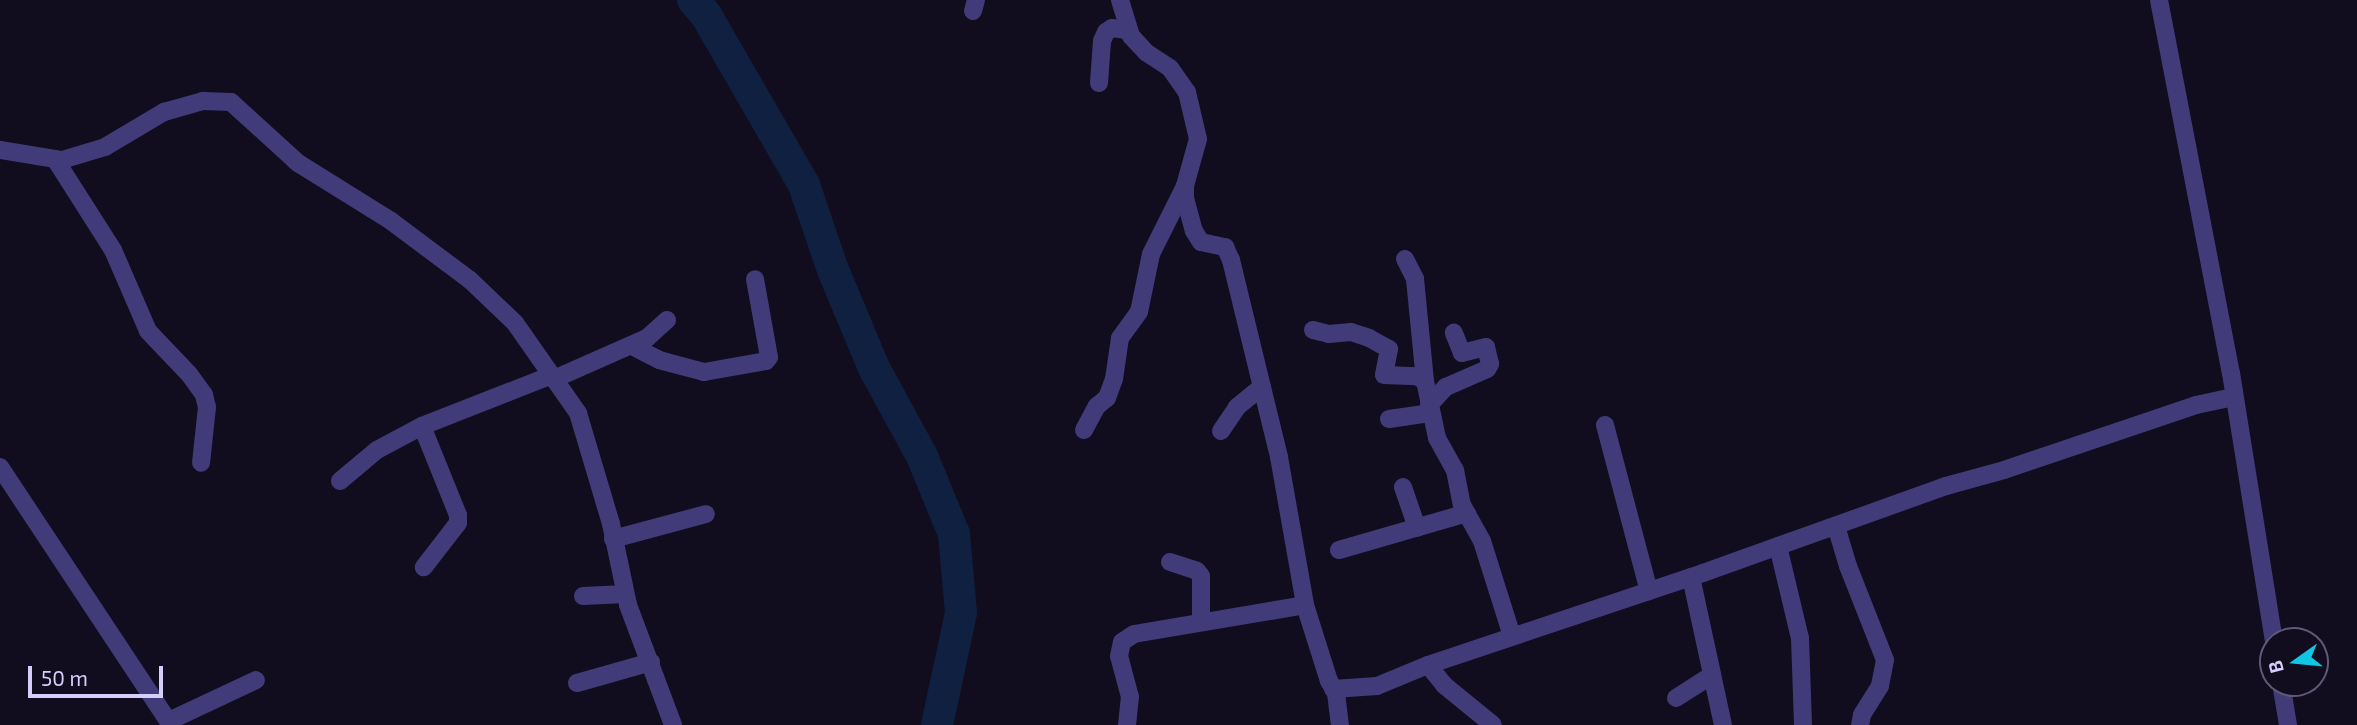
<!DOCTYPE html>
<style>
body{margin:0}
#map{position:relative;width:2357px;height:725px;overflow:hidden;background:#110d1e;font-family:"Exo 2",sans-serif}
div>[style]{position:absolute}
.river>*{height:32px;margin:-16px;padding:0 16px;transform-origin:16px;border-radius:16px;background:#0f2040}
.minor>*{height:18px;margin:-9px;padding:0 9px;transform-origin:9px;border-radius:9px;background:#413c79}
span{translate:-50% -50%;white-space:nowrap;text-align:center;line-height:1.15;-webkit-text-stroke:6px #110d1e;paint-order:stroke}
.north{position:absolute;left:2259px;top:627px;width:70px;height:70px;box-sizing:border-box;background:#110d1e;border:2px solid #5f5a76;border-radius:50%;rotate:255deg;font-size:19px;font-weight:700;line-height:28px;text-align:center;color:#d5cefb}
.north::after{content:'';display:block;margin:auto;width:24px;height:32px;background:#11c5e4;clip-path:polygon(50% 0,100% 100%,50% 72%,0 100%)}
.scale{position:absolute;left:28px;top:666px;width:135px;height:32px;box-sizing:border-box;border:4px solid #d5cefb;border-top:0;padding-left:9px;font-size:21px;line-height:24px;white-space:nowrap;color:#d5cefb;-webkit-text-stroke:5px #110d1e;paint-order:stroke}
</style>
<div id="map">
<div class="river">
<i style="left:693px;top:0;width:20px;rotate:49deg"></i>
<i style="left:706px;top:15px;width:196px;rotate:60deg"></i>
<i style="left:804px;top:185px;width:90px;rotate:71.2deg"></i>
<i style="left:833px;top:270px;width:106px;rotate:67.3deg"></i>
<i style="left:874px;top:368px;width:100px;rotate:61.4deg"></i>
<i style="left:922px;top:456px;width:84px;rotate:67.7deg"></i>
<i style="left:954px;top:534px;width:79px;rotate:84.9deg"></i>
<i style="left:961px;top:613px;width:115px;rotate:102.1deg"></i>
</div>
<div class="minor">
<i style="left:1120px;top:0;width:38px;rotate:73deg"></i>
<i style="left:1131px;top:36px;width:23px;rotate:47deg"></i>
<i style="left:1147px;top:53px;width:27px;rotate:33deg"></i>
<i style="left:1170px;top:68px;width:29px;rotate:55deg"></i>
<i style="left:1187px;top:92px;width:48px;rotate:76.8deg"></i>
<i style="left:1198px;top:139px;width:49px;rotate:105.5deg"></i>
<i style="left:1185px;top:186px;width:12px;rotate:90deg"></i>
<i style="left:1185px;top:198px;width:34px;rotate:75deg"></i>
<i style="left:1194px;top:231px;width:13px;rotate:58deg"></i>
<i style="left:1201px;top:242px;width:25px;rotate:12deg"></i>
<i style="left:1225px;top:247px;width:14px;rotate:65deg"></i>
<i style="left:1231px;top:260px;width:203px;rotate:76.3deg"></i>
<i style="left:1279px;top:457px;width:150px;rotate:80deg"></i>
<i style="left:1305px;top:605px;width:80px;rotate:72.5deg"></i>
<i style="left:1329px;top:681px;width:14px;rotate:60deg"></i>
<i style="left:1336px;top:693px;width:32px;rotate:83deg"></i>
<i style="left:2159px;top:0;width:380px;rotate:79.1deg"></i>
<i style="left:2231px;top:373px;width:271px;rotate:80.9deg"></i>
<i style="left:973px;top:11px;width:11px;rotate:-75deg"></i>
<i style="left:1099px;top:83px;width:42px;rotate:-85.9deg"></i>
<i style="left:1102px;top:41px;width:10px;rotate:-66deg"></i>
<i style="left:1106px;top:32px;width:7px;rotate:-34deg"></i>
<i style="left:1112px;top:28px;width:15px;rotate:8deg"></i>
<i style="left:0;top:150px;width:63px;rotate:9.2deg"></i>
<i style="left:62px;top:160px;width:45px;rotate:-16.8deg"></i>
<i style="left:105px;top:147px;width:69px;rotate:-30.7deg"></i>
<i style="left:164px;top:112px;width:41px;rotate:-15.8deg"></i>
<i style="left:203px;top:101px;width:28px;rotate:2deg"></i>
<i style="left:231px;top:102px;width:91px;rotate:42.3deg"></i>
<i style="left:298px;top:163px;width:110px;rotate:31.9deg"></i>
<i style="left:391px;top:221px;width:99px;rotate:36.8deg"></i>
<i style="left:470px;top:280px;width:62px;rotate:43.7deg"></i>
<i style="left:515px;top:323px;width:110px;rotate:55deg"></i>
<i style="left:578px;top:413px;width:116px;rotate:73.4deg"></i>
<i style="left:611px;top:524px;width:83px;rotate:78.1deg"></i>
<i style="left:628px;top:605px;width:128px;rotate:69.4deg"></i>
<i style="left:55px;top:159px;width:108px;rotate:57.5deg"></i>
<i style="left:113px;top:250px;width:88px;rotate:66.6deg"></i>
<i style="left:148px;top:331px;width:59px;rotate:46.4deg"></i>
<i style="left:189px;top:374px;width:26px;rotate:54deg"></i>
<i style="left:204px;top:395px;width:12px;rotate:76deg"></i>
<i style="left:207px;top:407px;width:56px;rotate:96.1deg"></i>
<i style="left:1405px;top:259px;width:22px;rotate:63deg"></i>
<i style="left:1415px;top:279px;width:102px;rotate:84.4deg"></i>
<i style="left:1425px;top:381px;width:58px;rotate:78.1deg"></i>
<i style="left:1437px;top:438px;width:37px;rotate:61deg"></i>
<i style="left:1455px;top:470px;width:36px;rotate:79deg"></i>
<i style="left:1462px;top:505px;width:41px;rotate:60.9deg"></i>
<i style="left:1482px;top:541px;width:100px;rotate:72.5deg"></i>
<i style="left:1313px;top:330px;width:16px;rotate:14deg"></i>
<i style="left:1329px;top:334px;width:22px;rotate:-5deg"></i>
<i style="left:1351px;top:332px;width:19px;rotate:18deg"></i>
<i style="left:1369px;top:338px;width:23px;rotate:29deg"></i>
<i style="left:1389px;top:349px;width:26px;rotate:101deg"></i>
<i style="left:1384px;top:375px;width:33px;rotate:2deg"></i>
<i style="left:1417px;top:376px;width:9px;rotate:32deg"></i>
<i style="left:632px;top:346px;width:30px;rotate:27deg"></i>
<i style="left:659px;top:360px;width:47px;rotate:14.9deg"></i>
<i style="left:704px;top:372px;width:63px;rotate:-10.1deg"></i>
<i style="left:766px;top:361px;width:5px;rotate:-53deg"></i>
<i style="left:769px;top:357px;width:79px;rotate:-100.2deg"></i>
<i style="left:554px;top:379px;width:102px;rotate:-23.8deg"></i>
<i style="left:647px;top:338px;width:27px;rotate:-42deg"></i>
<i style="left:1429px;top:405px;width:25px;rotate:-47deg"></i>
<i style="left:1446px;top:387px;width:45px;rotate:-23.7deg"></i>
<i style="left:1487px;top:369px;width:6px;rotate:-59deg"></i>
<i style="left:1490px;top:364px;width:17px;rotate:-103deg"></i>
<i style="left:1486px;top:347px;width:25px;rotate:166deg"></i>
<i style="left:1462px;top:353px;width:22px;rotate:-112deg"></i>
<i style="left:1389px;top:419px;width:41px;rotate:-8.3deg"></i>
<i style="left:1605px;top:425px;width:172px;rotate:75.2deg"></i>
<i style="left:422px;top:426px;width:96px;rotate:68deg"></i>
<i style="left:458px;top:515px;width:8px;rotate:90deg"></i>
<i style="left:458px;top:523px;width:56px;rotate:127.7deg"></i>
<i style="left:1084px;top:430px;width:27px;rotate:-62deg"></i>
<i style="left:1097px;top:406px;width:13px;rotate:-39deg"></i>
<i style="left:1107px;top:398px;width:20px;rotate:-70deg"></i>
<i style="left:1114px;top:379px;width:41px;rotate:-81.7deg"></i>
<i style="left:1120px;top:338px;width:32px;rotate:-54deg"></i>
<i style="left:1139px;top:312px;width:59px;rotate:-78.3deg"></i>
<i style="left:1151px;top:254px;width:76px;rotate:-63.4deg"></i>
<i style="left:1221px;top:431px;width:29px;rotate:-56deg"></i>
<i style="left:1237px;top:407px;width:32px;rotate:-39deg"></i>
<i style="left:0;top:467px;width:310px;rotate:56.5deg"></i>
<i style="left:340px;top:481px;width:48px;rotate:-40deg"></i>
<i style="left:377px;top:450px;width:51px;rotate:-28.1deg"></i>
<i style="left:422px;top:426px;width:140px;rotate:-21.4deg"></i>
<i style="left:1403px;top:487px;width:43px;rotate:71.1deg"></i>
<i style="left:1836px;top:526px;width:42px;rotate:73.3deg"></i>
<i style="left:1848px;top:566px;width:101px;rotate:68.5deg"></i>
<i style="left:1885px;top:660px;width:26px;rotate:101deg"></i>
<i style="left:1880px;top:686px;width:34px;rotate:122deg"></i>
<i style="left:1862px;top:715px;width:10px;rotate:101deg"></i>
<i style="left:613px;top:539px;width:96px;rotate:-15deg"></i>
<i style="left:1778px;top:546px;width:95px;rotate:76.6deg"></i>
<i style="left:1800px;top:638px;width:87px;rotate:88deg"></i>
<i style="left:1339px;top:550px;width:133px;rotate:-16.1deg"></i>
<i style="left:1170px;top:562px;width:28px;rotate:18deg"></i>
<i style="left:1197px;top:571px;width:6px;rotate:51deg"></i>
<i style="left:1201px;top:576px;width:45px;rotate:90deg"></i>
<i style="left:1691px;top:577px;width:151px;rotate:77.8deg"></i>
<i style="left:583px;top:596px;width:42px;rotate:-2.7deg"></i>
<i style="left:1428px;top:665px;width:26px;rotate:51deg"></i>
<i style="left:1444px;top:685px;width:63px;rotate:39.2deg"></i>
<i style="left:577px;top:683px;width:77px;rotate:-15.8deg"></i>
<i style="left:2281px;top:683px;width:43px;rotate:80.5deg"></i>
<i style="left:1333px;top:689px;width:44px;rotate:-3.9deg"></i>
<i style="left:1377px;top:686px;width:55px;rotate:-22.4deg"></i>
<i style="left:1428px;top:665px;width:290px;rotate:-18.5deg"></i>
<i style="left:1703px;top:573px;width:258px;rotate:-19.7deg"></i>
<i style="left:1946px;top:486px;width:60px;rotate:-15.4deg"></i>
<i style="left:2004px;top:470px;width:203px;rotate:-18.7deg"></i>
<i style="left:2196px;top:405px;width:39px;rotate:-12deg"></i>
<i style="left:1676px;top:698px;width:43px;rotate:-32.6deg"></i>
<i style="left:169px;top:721px;width:96px;rotate:-25.2deg"></i>
<i style="left:1127px;top:725px;width:28px;rotate:-84deg"></i>
<i style="left:1130px;top:697px;width:42px;rotate:-105deg"></i>
<i style="left:1119px;top:656px;width:14px;rotate:-78deg"></i>
<i style="left:1122px;top:642px;width:14px;rotate:-34deg"></i>
<i style="left:1134px;top:634px;width:173px;rotate:-9.6deg"></i>
</div>
<div class="north">B</div>
<div class="scale">50 m</div>
</div>
